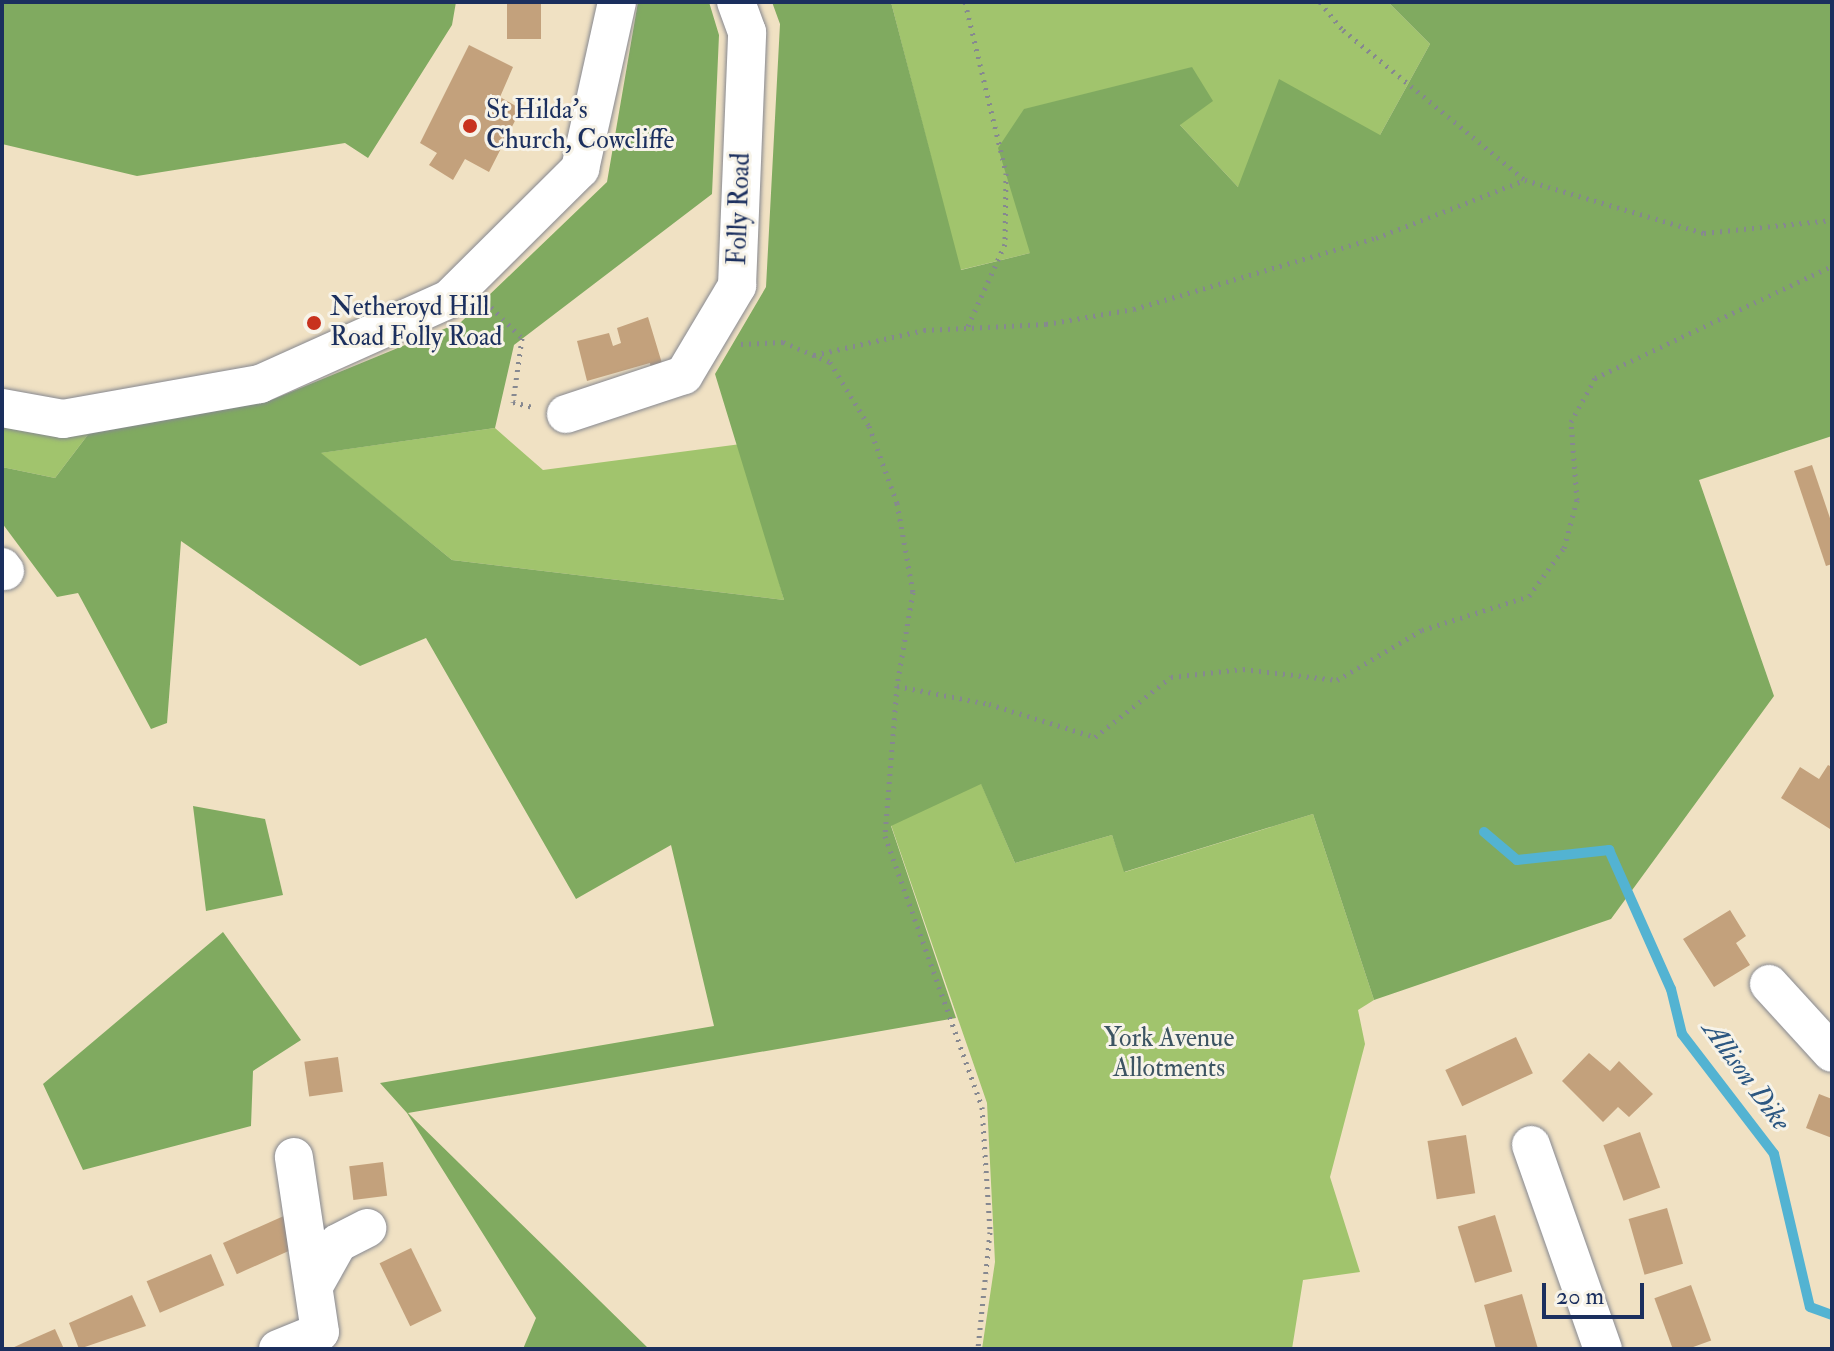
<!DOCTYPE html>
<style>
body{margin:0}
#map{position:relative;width:1834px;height:1351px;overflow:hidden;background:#f0e1c3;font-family:"IM FELL Double Pica",serif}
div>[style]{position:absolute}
.green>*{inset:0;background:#a1c46d}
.forest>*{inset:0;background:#80aa60}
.stream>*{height:10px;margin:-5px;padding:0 5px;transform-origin:5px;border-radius:5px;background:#53b3d2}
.building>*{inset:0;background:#c3a17c;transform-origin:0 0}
.path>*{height:5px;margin-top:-2.5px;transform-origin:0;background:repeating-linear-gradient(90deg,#868890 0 2px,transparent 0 8px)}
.roads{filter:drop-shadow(0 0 2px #868890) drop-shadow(0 0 2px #868890)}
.minor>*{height:38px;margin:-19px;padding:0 19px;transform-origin:19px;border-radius:19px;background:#fff}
.dots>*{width:22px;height:22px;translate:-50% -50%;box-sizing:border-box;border:4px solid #f7f3e8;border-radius:50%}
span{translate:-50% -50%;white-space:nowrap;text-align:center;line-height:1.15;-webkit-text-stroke:6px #f7f3e8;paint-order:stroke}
.poi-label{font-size:26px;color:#1b2f5e}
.left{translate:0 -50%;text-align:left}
.street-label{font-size:26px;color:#1b2f5e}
.park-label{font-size:26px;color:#3c5462}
.water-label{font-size:28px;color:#2c5781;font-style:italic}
.frame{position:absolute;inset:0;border:4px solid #1b2f5e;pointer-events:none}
.scale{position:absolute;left:1542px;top:1283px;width:102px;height:36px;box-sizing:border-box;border:4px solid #1b2f5e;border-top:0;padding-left:10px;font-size:24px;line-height:28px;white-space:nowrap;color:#1b2f5e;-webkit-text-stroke:6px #f7f3e8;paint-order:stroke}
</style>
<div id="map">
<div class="green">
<i style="clip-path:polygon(891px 2px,1388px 2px,1430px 44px,1380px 135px,1238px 187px,1180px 125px,1192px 67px,1030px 253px,960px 270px)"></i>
<i style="clip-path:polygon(2px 421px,90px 432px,55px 478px,2px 467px)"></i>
<i style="clip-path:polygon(495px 428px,543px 470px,741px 444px,784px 600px,452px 560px,320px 453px)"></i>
<i style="clip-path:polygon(981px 783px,1015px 863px,1112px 835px,1125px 872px,1313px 814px,1374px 1000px,1358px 1010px,1365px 1044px,1330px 1177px,1360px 1272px,1303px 1280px,1292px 1349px,982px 1349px,995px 1262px,987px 1103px,891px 825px)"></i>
</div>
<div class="forest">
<i style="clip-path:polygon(2px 2px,456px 2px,452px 25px,368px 158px,345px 143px,137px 176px,2px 144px)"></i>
<i style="clip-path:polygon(638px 2px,709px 2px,719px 35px,712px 194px,514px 345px,495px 428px,321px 453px,452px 560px,784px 600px,715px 374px,766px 287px,780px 24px,772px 2px,891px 2px,961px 270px,1030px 253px,998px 148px,1024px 109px,1192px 67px,1213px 101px,1180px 125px,1238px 187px,1279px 79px,1380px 135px,1430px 44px,1388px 2px,1832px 2px,1832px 436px,1699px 480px,1774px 696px,1611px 919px,1374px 1000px,1313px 814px,1124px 872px,1112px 835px,1015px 863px,981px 784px,891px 826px,956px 1018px,408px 1113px,649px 1349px,523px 1349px,536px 1318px,407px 1113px,380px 1083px,714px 1026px,671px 845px,576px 899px,426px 638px,360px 666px,181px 541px,167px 723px,151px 729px,78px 593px,57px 597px,2px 523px,2px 467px,55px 478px,90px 432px,269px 401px,461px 322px,607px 182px)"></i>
<i style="clip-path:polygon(193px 806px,265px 819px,283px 895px,206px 911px)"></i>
<i style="clip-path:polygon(223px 932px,301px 1040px,253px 1071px,251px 1126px,83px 1170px,43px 1084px)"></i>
</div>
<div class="stream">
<i style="left:1484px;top:832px;width:43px;rotate:40.3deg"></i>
<i style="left:1517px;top:860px;width:93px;rotate:-6.2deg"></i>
<i style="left:1609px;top:850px;width:152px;rotate:66deg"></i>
<i style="left:1671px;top:989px;width:46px;rotate:76.3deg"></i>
<i style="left:1682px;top:1034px;width:151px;rotate:52.5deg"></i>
<i style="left:1774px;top:1154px;width:157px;rotate:76.8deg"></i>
<i style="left:1810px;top:1307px;width:23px;rotate:20deg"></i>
</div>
<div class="building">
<i style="left:507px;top:2px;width:34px;height:37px"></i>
<i style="clip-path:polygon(469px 45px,513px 67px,500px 97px,521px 109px,489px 172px,465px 159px,453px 180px,429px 165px,437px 153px,420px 143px)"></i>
<i style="clip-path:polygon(648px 317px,664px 370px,652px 374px,650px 363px,587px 381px,577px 341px,609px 333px,613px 346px,621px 343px,617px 328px)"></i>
<i style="clip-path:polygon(1812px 465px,1832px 524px,1832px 564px,1826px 566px,1794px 471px)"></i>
<i style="clip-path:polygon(1828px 765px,1832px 767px,1830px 829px,1781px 798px,1800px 767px,1819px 779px)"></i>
<i style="clip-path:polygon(1730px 910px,1746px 936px,1736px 943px,1750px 965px,1714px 987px,1683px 939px)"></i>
<i style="left:1516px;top:1037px;width:40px;height:78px;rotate:65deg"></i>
<i style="clip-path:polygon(1589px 1053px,1610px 1071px,1619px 1061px,1653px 1094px,1629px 1117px,1618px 1107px,1603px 1122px,1562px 1081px)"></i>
<i style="left:338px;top:1057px;width:35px;height:34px;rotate:82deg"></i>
<i style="clip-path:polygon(1819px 1094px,1832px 1099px,1832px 1138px,1806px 1128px)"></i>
<i style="left:1640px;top:1132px;width:59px;height:39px;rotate:70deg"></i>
<i style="left:1466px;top:1135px;width:59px;height:39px;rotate:81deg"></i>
<i style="left:383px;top:1162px;width:34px;height:34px;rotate:83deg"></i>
<i style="left:1667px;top:1208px;width:58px;height:40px;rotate:74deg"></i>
<i style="left:286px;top:1215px;width:34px;height:69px;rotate:66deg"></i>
<i style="left:1495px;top:1215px;width:59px;height:39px;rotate:73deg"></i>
<i style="left:411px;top:1248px;width:70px;height:35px;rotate:64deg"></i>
<i style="left:211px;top:1254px;width:34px;height:70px;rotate:67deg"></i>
<i style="left:1691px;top:1285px;width:59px;height:39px;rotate:70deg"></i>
<i style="clip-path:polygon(1522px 1294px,1538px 1349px,1496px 1349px,1484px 1305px)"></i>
<i style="clip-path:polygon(132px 1295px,146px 1326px,79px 1349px,69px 1323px)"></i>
<i style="clip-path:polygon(55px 1329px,64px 1349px,10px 1349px,23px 1343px)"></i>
</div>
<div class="path">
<i style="left:965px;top:2px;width:176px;rotate:76.5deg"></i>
<i style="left:1006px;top:173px;width:71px;rotate:90.8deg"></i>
<i style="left:1005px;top:244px;width:92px;rotate:114.3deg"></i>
<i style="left:1320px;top:2px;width:36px;rotate:51deg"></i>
<i style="left:1343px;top:30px;width:234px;rotate:39.5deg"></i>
<i style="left:491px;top:307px;width:44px;rotate:45deg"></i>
<i style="left:522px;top:338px;width:65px;rotate:98deg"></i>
<i style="left:513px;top:402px;width:21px;rotate:14deg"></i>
<i style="left:741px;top:344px;width:42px;rotate:-2.7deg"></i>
<i style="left:783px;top:342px;width:51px;rotate:23.1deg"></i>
<i style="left:830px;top:362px;width:75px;rotate:58.6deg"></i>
<i style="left:869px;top:426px;width:82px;rotate:70deg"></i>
<i style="left:897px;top:503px;width:90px;rotate:79.8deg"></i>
<i style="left:913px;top:592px;width:95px;rotate:99.7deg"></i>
<i style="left:897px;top:686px;width:94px;rotate:11.1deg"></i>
<i style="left:989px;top:704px;width:111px;rotate:17.3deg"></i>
<i style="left:1095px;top:737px;width:97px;rotate:-38.3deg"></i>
<i style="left:1171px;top:677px;width:72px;rotate:-6.3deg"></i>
<i style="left:1243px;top:669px;width:95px;rotate:6.7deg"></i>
<i style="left:1337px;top:680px;width:99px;rotate:-30.5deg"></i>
<i style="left:1422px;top:630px;width:112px;rotate:-17.6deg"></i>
<i style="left:1529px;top:596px;width:59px;rotate:-53.9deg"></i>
<i style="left:1564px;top:548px;width:50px;rotate:-74.8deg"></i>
<i style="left:1577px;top:500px;width:78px;rotate:-94.4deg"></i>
<i style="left:1571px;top:422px;width:50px;rotate:-61.4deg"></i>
<i style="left:1595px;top:378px;width:262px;rotate:-25.3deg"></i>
<i style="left:814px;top:355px;width:113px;rotate:-12.8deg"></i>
<i style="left:924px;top:330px;width:122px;rotate:-2.8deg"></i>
<i style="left:1046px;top:324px;width:89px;rotate:-9.7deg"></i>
<i style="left:1134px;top:309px;width:252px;rotate:-16.4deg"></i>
<i style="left:1376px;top:238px;width:160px;rotate:-21.3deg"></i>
<i style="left:1525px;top:180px;width:187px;rotate:16.5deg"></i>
<i style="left:1704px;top:233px;width:129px;rotate:-5.8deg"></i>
<i style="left:897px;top:686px;width:150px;rotate:94.6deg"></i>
<i style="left:885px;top:836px;width:288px;rotate:70.3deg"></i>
<i style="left:982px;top:1107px;width:125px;rotate:86.3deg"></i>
<i style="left:990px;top:1232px;width:118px;rotate:95.9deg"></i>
</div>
<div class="roads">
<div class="minor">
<i style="left:2px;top:408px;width:62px;rotate:10.2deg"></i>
<i style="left:63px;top:419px;width:200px;rotate:-10.1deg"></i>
<i style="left:260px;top:384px;width:207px;rotate:-24.2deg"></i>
<i style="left:449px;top:299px;width:185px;rotate:-44.8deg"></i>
<i style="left:580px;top:169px;width:171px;rotate:-77.5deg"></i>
<i style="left:566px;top:414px;width:124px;rotate:-18.3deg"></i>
<i style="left:684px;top:375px;width:104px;rotate:-59.2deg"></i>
<i style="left:737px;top:286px;width:254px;rotate:-87.7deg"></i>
<i style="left:747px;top:32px;width:32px;rotate:-110deg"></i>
<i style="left:2px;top:567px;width:5px;rotate:53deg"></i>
<i style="left:1769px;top:984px;width:93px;rotate:47.6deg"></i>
<i style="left:1531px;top:1145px;width:216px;rotate:70.6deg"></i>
<i style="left:314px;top:1286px;width:49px;rotate:-60.8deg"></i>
<i style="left:338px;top:1243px;width:33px;rotate:-27deg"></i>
<i style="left:278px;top:1349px;width:45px;rotate:-22deg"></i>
<i style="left:320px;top:1332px;width:177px;rotate:-98.5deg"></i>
</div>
</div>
<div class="dots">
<i style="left:470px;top:126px;background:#c8321e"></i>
<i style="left:314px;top:323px;background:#c8321e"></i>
</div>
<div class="poi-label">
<span class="left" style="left:486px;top:126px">St Hilda's<br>Church, Cowcliffe</span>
<span class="left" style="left:330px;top:323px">Netheroyd Hill<br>Road Folly Road</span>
</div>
<div class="street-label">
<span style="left:740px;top:209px;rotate:-88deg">Folly Road</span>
</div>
<div class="park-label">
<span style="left:1169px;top:1054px">York Avenue<br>Allotments</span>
</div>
<div class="water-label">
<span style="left:1746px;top:1076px;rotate:54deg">Allison Dike</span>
</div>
<div class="frame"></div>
<div class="scale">20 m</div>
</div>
